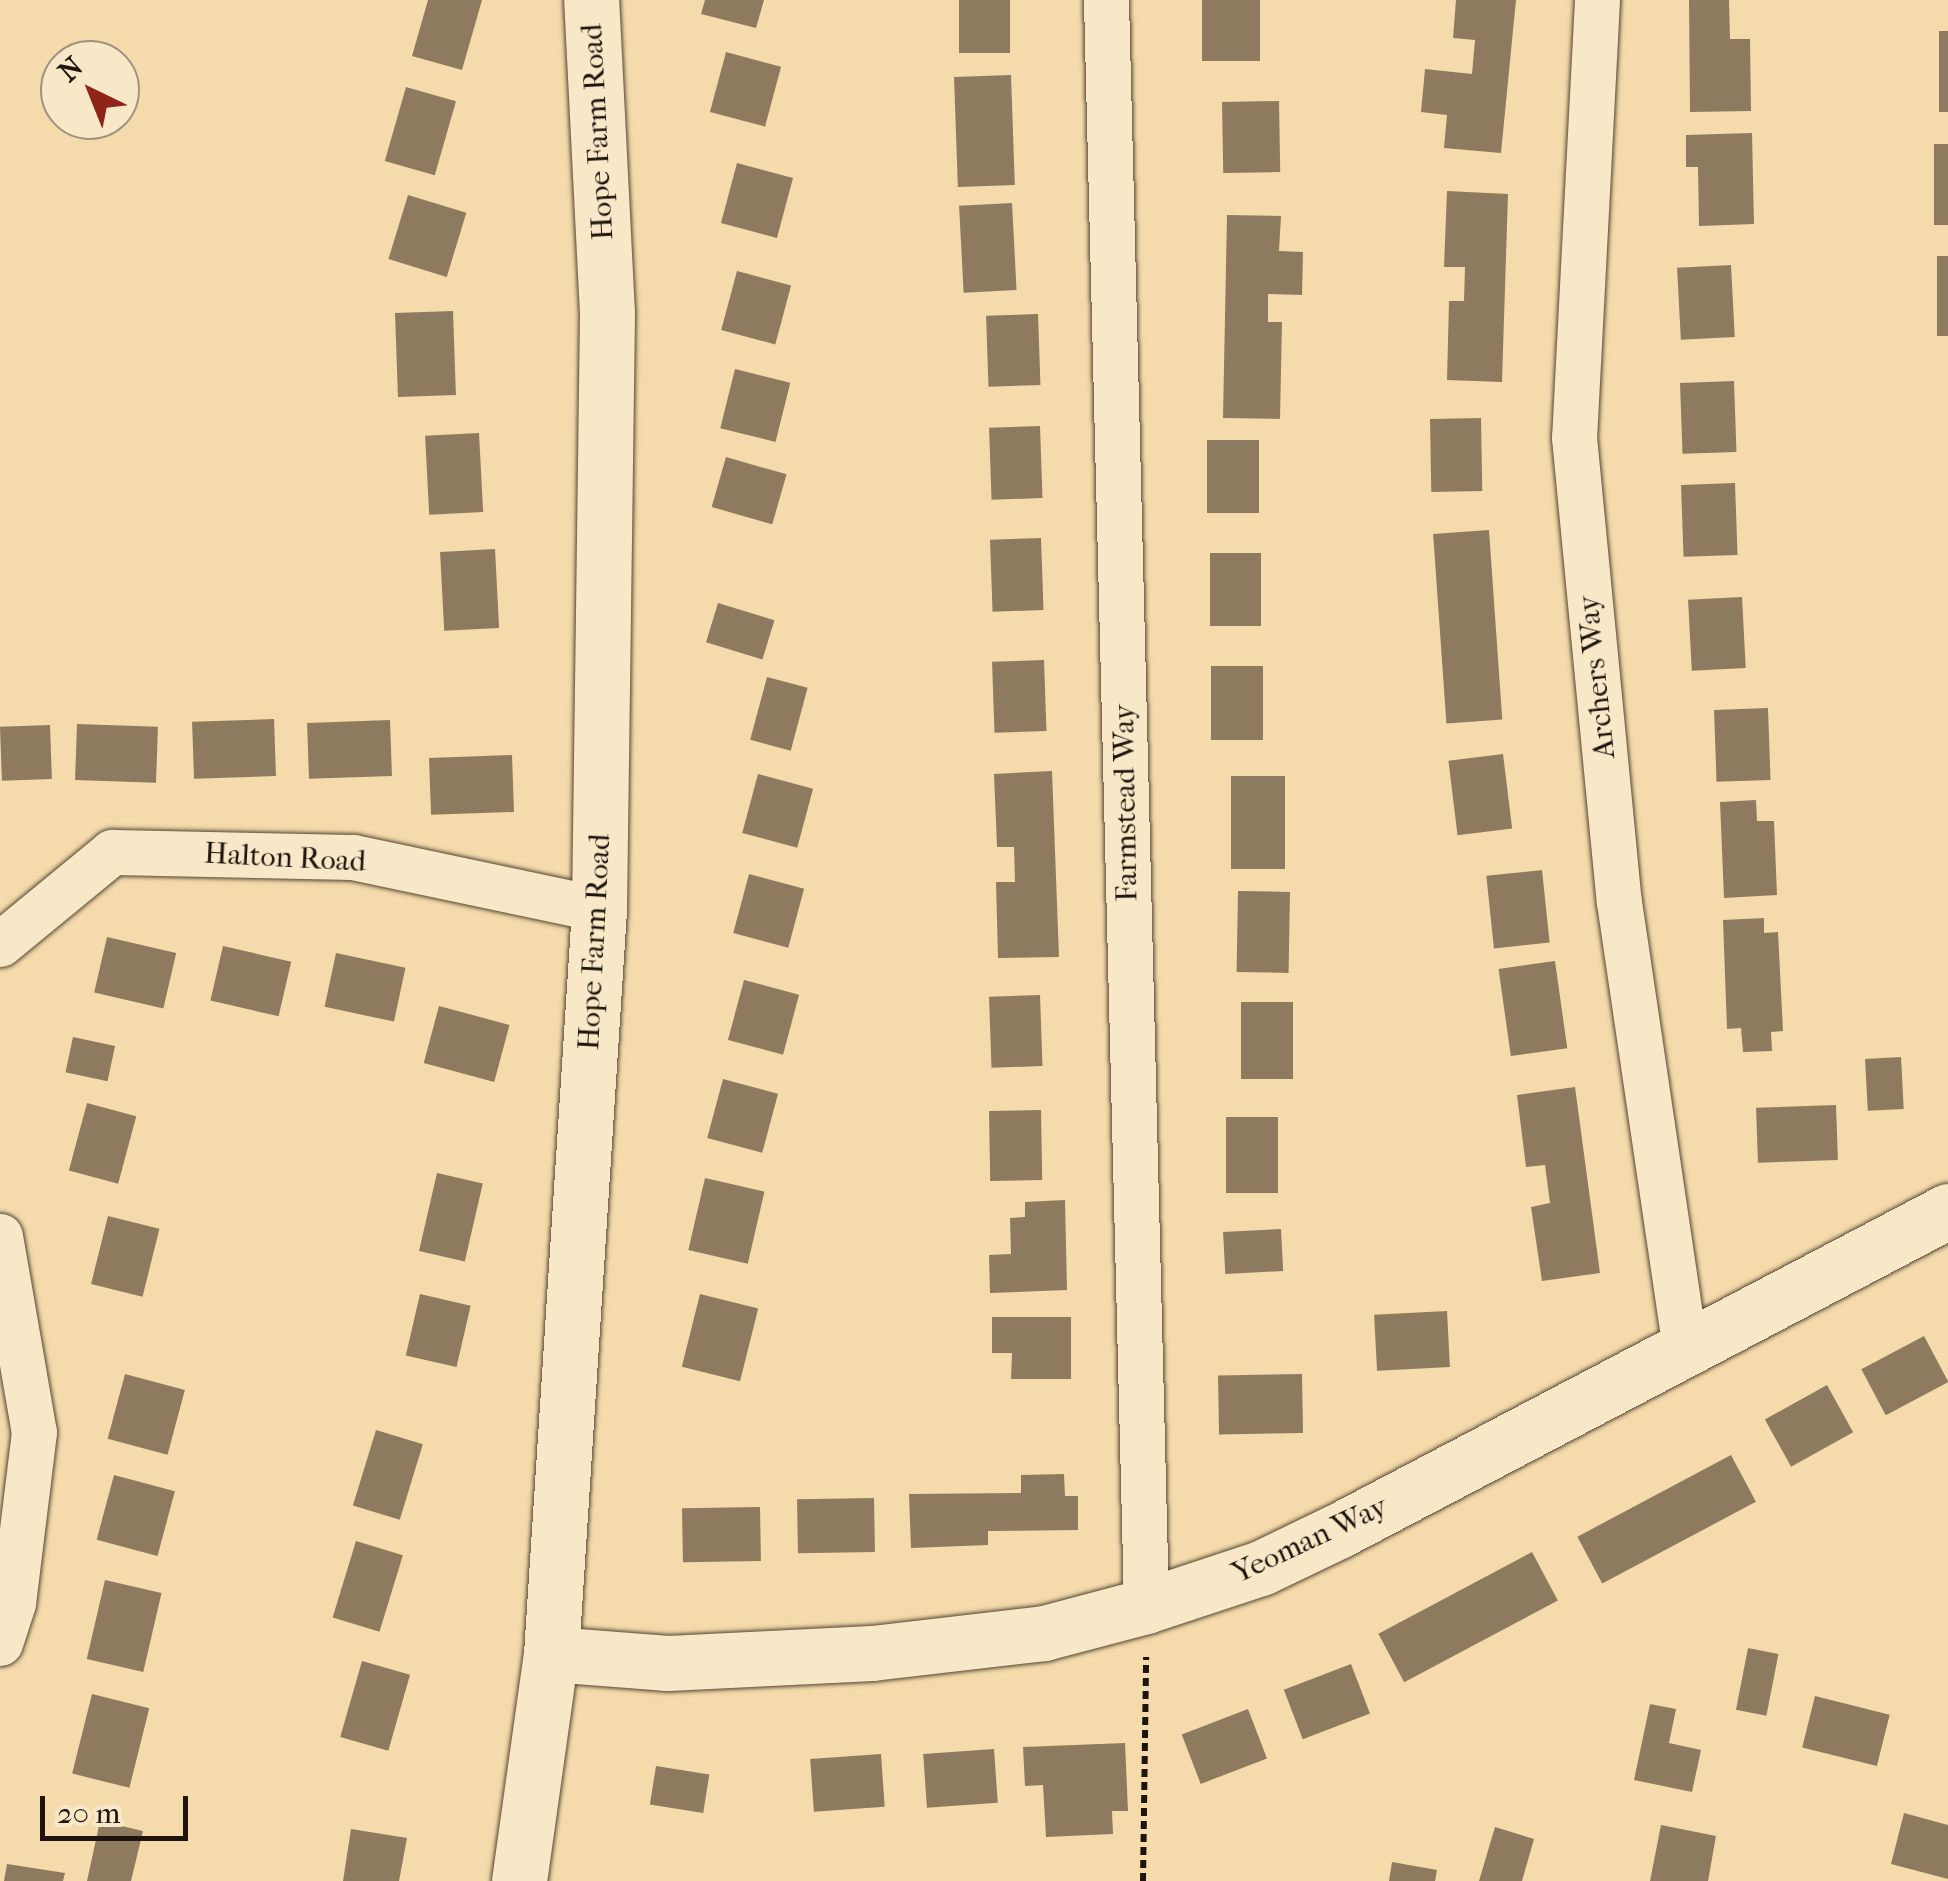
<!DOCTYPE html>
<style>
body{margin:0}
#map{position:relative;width:1948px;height:1881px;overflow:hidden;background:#f5dbab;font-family:"IM FELL French Canon",serif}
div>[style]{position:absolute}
.building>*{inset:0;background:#8e7b5f;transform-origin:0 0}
.path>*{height:6px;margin-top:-3px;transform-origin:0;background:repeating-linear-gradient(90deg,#1e140d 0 8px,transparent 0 13px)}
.roads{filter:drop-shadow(0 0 2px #544634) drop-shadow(0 0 2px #544634)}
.minor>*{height:45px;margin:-22.5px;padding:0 22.5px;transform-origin:22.5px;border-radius:22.5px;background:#f8e8c8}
.tertiary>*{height:55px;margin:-27.5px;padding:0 27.5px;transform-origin:27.5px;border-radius:27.5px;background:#f8e8c8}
span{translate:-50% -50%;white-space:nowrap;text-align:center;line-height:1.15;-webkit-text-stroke:8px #f8e8c8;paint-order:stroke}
.street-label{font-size:30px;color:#1e140d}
.north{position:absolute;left:40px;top:40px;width:100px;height:100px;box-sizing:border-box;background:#f8e8c8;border:2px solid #a1937d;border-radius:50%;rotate:317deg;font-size:28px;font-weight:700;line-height:40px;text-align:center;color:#1e140d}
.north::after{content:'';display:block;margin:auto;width:35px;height:45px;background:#8f2418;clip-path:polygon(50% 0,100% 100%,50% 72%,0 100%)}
.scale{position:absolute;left:40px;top:1796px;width:148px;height:45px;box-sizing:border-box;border:5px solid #1e140d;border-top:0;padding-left:12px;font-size:30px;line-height:35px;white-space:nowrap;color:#1e140d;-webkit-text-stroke:8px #f8e8c8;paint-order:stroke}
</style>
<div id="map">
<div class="building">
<i style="clip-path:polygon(428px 0,482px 0,462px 70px,412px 56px)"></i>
<i style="clip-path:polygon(705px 0,764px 0,756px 28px,701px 14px)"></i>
<i style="left:959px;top:0;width:51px;height:53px"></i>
<i style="left:1202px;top:0;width:58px;height:61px"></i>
<i style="clip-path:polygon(1456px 0,1516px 0,1501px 153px,1444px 148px,1447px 115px,1421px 112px,1425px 69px,1472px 74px,1475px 40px,1453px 38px)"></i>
<i style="clip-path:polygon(1689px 0,1729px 0,1730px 39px,1750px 39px,1751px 111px,1690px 112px)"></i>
<i style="left:1939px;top:31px;width:9px;height:81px"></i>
<i style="left:726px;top:52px;width:57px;height:62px;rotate:15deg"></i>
<i style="left:1011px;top:75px;width:110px;height:57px;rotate:88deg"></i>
<i style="left:406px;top:87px;width:52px;height:77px;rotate:16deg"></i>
<i style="left:1279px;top:101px;width:71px;height:57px;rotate:89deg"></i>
<i style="clip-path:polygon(1752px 133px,1754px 224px,1699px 226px,1698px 167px,1686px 167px,1686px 135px)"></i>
<i style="left:1934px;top:144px;width:14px;height:81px"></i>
<i style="left:737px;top:163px;width:58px;height:62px;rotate:15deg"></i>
<i style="clip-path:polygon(1447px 191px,1508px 194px,1502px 382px,1447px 380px,1449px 301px,1464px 301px,1465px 267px,1444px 267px)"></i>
<i style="left:408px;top:195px;width:61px;height:67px;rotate:17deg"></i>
<i style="left:1012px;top:203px;width:87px;height:53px;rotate:87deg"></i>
<i style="clip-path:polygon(1227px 215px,1281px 216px,1279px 251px,1303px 252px,1302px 295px,1268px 294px,1268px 322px,1282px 322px,1280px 419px,1223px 418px)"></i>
<i style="left:1937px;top:256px;width:11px;height:80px"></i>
<i style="left:1731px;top:265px;width:72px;height:54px;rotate:87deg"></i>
<i style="left:737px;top:271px;width:56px;height:61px;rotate:15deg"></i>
<i style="left:453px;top:311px;width:84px;height:58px;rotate:88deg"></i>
<i style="left:1038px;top:314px;width:71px;height:52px;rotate:88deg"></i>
<i style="left:735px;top:369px;width:57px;height:61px;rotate:14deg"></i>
<i style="left:1734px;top:381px;width:71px;height:54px;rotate:88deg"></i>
<i style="left:1481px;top:418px;width:73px;height:51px;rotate:89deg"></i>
<i style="left:1040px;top:426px;width:72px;height:51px;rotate:88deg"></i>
<i style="left:479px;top:433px;width:79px;height:54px;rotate:87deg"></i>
<i style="left:1207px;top:440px;width:52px;height:73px"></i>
<i style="left:726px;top:457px;width:63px;height:52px;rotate:16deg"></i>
<i style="left:1735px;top:483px;width:72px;height:54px;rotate:88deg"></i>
<i style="left:1489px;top:530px;width:190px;height:56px;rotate:86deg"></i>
<i style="left:1041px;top:538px;width:72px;height:51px;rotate:88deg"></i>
<i style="left:495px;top:549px;width:79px;height:55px;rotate:87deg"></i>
<i style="left:1210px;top:553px;width:51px;height:73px"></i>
<i style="left:1742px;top:597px;width:71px;height:54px;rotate:87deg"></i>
<i style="left:718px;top:603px;width:59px;height:41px;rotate:17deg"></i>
<i style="left:1044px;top:660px;width:71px;height:52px;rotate:88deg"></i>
<i style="left:1211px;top:666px;width:52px;height:74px"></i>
<i style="left:767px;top:677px;width:42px;height:65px;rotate:15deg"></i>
<i style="left:1768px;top:708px;width:72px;height:54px;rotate:88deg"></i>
<i style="left:274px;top:719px;width:57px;height:82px;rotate:88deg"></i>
<i style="left:390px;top:720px;width:56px;height:83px;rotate:88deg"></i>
<i style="left:77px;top:724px;width:81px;height:56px;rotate:2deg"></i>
<i style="left:50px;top:725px;width:54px;height:50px;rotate:88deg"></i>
<i style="left:1503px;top:754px;width:75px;height:55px;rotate:83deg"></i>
<i style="left:512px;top:755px;width:57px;height:83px;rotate:88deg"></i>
<i style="clip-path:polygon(1052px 771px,1059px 957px,998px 958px,996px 882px,1015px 882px,1014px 847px,997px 847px,994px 774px)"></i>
<i style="left:758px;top:774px;width:57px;height:61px;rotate:15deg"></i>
<i style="left:1231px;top:776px;width:54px;height:93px"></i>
<i style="clip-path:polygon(1756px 800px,1757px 821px,1774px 821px,1777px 895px,1724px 898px,1720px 802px)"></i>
<i style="left:1542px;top:870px;width:73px;height:56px;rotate:84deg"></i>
<i style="left:749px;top:874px;width:57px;height:61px;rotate:15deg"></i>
<i style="left:1238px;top:891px;width:52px;height:81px;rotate:1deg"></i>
<i style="clip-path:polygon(1764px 918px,1764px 933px,1778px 932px,1783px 1031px,1771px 1032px,1772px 1051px,1743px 1052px,1741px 1028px,1727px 1029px,1723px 920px)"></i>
<i style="left:107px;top:937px;width:71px;height:57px;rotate:13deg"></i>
<i style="left:223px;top:946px;width:70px;height:56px;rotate:13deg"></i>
<i style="left:336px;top:953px;width:71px;height:55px;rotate:12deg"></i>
<i style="left:1555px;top:961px;width:88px;height:57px;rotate:82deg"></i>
<i style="left:744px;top:980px;width:57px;height:62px;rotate:15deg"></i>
<i style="left:1040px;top:995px;width:71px;height:51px;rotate:88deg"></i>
<i style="left:1241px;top:1002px;width:52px;height:77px"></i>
<i style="left:439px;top:1006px;width:73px;height:59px;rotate:15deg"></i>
<i style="left:73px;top:1037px;width:43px;height:36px;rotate:12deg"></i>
<i style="left:1901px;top:1057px;width:52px;height:36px;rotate:87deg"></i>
<i style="left:723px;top:1079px;width:57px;height:61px;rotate:15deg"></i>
<i style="clip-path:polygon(1575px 1087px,1600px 1273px,1542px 1281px,1531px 1207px,1550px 1203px,1545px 1165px,1526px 1167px,1517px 1095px)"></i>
<i style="left:87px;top:1103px;width:51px;height:70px;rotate:15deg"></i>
<i style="left:1836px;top:1105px;width:55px;height:80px;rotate:88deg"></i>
<i style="left:1041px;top:1110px;width:70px;height:52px;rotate:89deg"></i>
<i style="left:1226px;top:1117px;width:52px;height:76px"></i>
<i style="left:437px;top:1173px;width:47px;height:80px;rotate:13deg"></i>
<i style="left:705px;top:1178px;width:61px;height:74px;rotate:13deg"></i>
<i style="clip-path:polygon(1065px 1200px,1067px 1290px,990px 1293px,989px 1255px,1011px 1254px,1010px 1218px,1025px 1217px,1025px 1202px)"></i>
<i style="left:108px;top:1216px;width:53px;height:70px;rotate:14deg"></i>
<i style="left:1281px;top:1229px;width:42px;height:58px;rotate:87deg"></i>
<i style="left:420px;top:1294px;width:52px;height:63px;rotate:13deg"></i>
<i style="left:700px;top:1294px;width:60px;height:75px;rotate:14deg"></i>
<i style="left:1447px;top:1311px;width:56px;height:73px;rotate:87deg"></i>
<i style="clip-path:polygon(992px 1317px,1071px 1317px,1071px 1379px,1011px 1379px,1012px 1353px,992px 1353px)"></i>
<i style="left:1924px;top:1336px;width:52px;height:71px;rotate:62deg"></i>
<i style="left:125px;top:1374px;width:62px;height:67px;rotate:15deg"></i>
<i style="left:1302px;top:1374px;width:59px;height:84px;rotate:89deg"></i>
<i style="left:1827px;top:1385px;width:54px;height:71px;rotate:61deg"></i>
<i style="left:376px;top:1430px;width:49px;height:79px;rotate:17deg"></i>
<i style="left:1731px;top:1455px;width:53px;height:174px;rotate:62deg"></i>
<i style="clip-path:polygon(1064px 1474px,1065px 1496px,1078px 1496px,1078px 1530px,988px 1531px,988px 1545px,911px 1548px,909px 1494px,1021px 1493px,1021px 1475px)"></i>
<i style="left:114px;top:1475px;width:63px;height:67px;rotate:15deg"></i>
<i style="left:874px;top:1498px;width:54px;height:77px;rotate:89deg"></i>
<i style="left:760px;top:1507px;width:54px;height:78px;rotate:89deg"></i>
<i style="left:356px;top:1541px;width:49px;height:80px;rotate:17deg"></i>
<i style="left:1532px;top:1552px;width:55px;height:174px;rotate:62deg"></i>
<i style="left:105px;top:1580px;width:58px;height:81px;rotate:13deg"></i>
<i style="left:1748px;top:1648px;width:31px;height:63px;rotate:11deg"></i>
<i style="left:362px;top:1661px;width:50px;height:79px;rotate:16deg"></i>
<i style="left:1351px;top:1664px;width:53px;height:72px;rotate:69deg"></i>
<i style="left:92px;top:1694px;width:59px;height:82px;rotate:14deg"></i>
<i style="left:1815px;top:1696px;width:77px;height:53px;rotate:14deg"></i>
<i style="clip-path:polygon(1650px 1704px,1676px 1709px,1669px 1743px,1701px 1750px,1692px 1792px,1634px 1780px)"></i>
<i style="left:1248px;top:1709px;width:53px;height:71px;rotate:69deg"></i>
<i style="clip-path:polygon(1125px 1743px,1128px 1811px,1112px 1811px,1113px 1834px,1046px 1837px,1043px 1785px,1025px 1786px,1023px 1747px)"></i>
<i style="left:994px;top:1749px;width:54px;height:71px;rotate:86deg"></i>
<i style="left:881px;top:1754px;width:53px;height:71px;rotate:86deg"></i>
<i style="left:656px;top:1766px;width:54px;height:39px;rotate:9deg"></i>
<i style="clip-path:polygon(1904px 1813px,1948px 1825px,1948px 1879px,1891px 1864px)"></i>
<i style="clip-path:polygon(100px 1821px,143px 1831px,131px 1881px,87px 1881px)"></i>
<i style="clip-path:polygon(1661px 1825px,1716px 1836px,1708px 1881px,1650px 1881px)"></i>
<i style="clip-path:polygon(1495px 1827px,1534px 1839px,1522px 1881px,1479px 1881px)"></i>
<i style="clip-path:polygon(351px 1829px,407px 1838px,399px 1881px,343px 1881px)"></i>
<i style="clip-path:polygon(1392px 1862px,1437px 1870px,1435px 1881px,1389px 1881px)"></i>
<i style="clip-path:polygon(7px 1864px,65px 1873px,63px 1881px,4px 1881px)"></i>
</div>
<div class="path">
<i style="left:1143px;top:1881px;width:224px;rotate:-89.2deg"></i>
</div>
<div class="roads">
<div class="minor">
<i style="left:1106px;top:0;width:1606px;rotate:88.57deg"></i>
<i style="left:1597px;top:0;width:438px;rotate:93deg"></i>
<i style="left:1574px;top:437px;width:467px;rotate:84.5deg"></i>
<i style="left:1619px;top:902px;width:453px;rotate:81.6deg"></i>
<i style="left:0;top:944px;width:145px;rotate:-39.4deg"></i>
<i style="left:112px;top:852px;width:241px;rotate:1.2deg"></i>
<i style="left:353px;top:857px;width:251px;rotate:11.9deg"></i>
<i style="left:0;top:1236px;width:199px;rotate:80.2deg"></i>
<i style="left:34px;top:1432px;width:172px;rotate:97deg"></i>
<i style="left:13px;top:1603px;width:42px;rotate:108deg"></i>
</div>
<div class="tertiary">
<i style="left:551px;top:1654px;width:117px;rotate:4.4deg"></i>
<i style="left:668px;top:1663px;width:204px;rotate:-2.8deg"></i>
<i style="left:872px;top:1653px;width:173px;rotate:-6.6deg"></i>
<i style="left:1044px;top:1633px;width:106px;rotate:-14.8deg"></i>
<i style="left:1146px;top:1606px;width:121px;rotate:-18.3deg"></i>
<i style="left:1261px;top:1568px;width:85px;rotate:-25.7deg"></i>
<i style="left:1338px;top:1531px;width:689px;rotate:-27.68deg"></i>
<i style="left:519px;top:1881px;width:229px;rotate:-82deg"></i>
<i style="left:551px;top:1654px;width:747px;rotate:-86.31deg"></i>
<i style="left:599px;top:909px;width:596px;rotate:-89.23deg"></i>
<i style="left:607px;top:313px;width:313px;rotate:-92.9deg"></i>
</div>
</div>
<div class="street-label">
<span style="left:598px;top:132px;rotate:-93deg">Hope Farm Road</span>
<span style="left:1597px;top:677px;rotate:-96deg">Archers Way</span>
<span style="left:1126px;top:803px;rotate:-91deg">Farmstead Way</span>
<span style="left:285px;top:858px;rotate:3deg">Halton Road</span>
<span style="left:595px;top:942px;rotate:-87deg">Hope Farm Road</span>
<span style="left:1310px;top:1540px;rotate:-25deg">Yeoman Way</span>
</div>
<div class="north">N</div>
<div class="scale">20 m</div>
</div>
